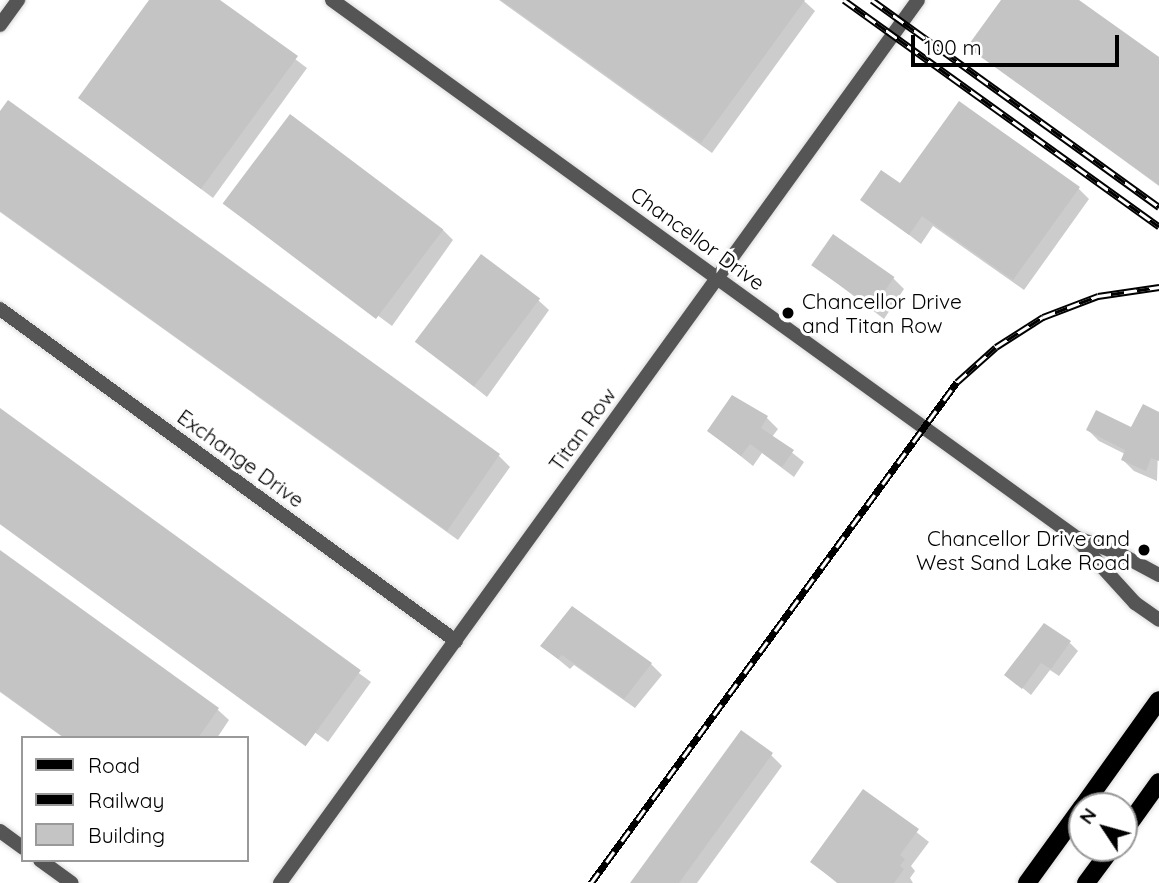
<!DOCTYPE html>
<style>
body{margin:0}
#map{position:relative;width:1159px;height:883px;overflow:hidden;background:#fff;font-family:Quicksand,sans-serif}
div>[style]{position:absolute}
.shadow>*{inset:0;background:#0003}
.building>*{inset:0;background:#c4c4c4;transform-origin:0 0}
.roads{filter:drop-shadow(0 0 2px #dbdbdb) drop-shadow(0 0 2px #dbdbdb)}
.minor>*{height:14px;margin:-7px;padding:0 7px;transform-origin:7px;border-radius:7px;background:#555}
.tertiary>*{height:14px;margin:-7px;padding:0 7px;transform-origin:7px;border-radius:7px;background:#555}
.primary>*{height:18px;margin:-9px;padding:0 9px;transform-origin:9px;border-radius:9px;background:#000}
.rail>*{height:7px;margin-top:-3.5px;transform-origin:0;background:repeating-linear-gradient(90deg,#fff 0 13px,#000 0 26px);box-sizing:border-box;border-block:2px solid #000}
.dots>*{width:19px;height:19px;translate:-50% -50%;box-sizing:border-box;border:4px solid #fff;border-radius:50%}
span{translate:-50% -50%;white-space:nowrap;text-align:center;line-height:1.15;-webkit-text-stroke:6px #fff;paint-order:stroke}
.street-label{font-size:21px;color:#000}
.poi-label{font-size:21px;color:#000}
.left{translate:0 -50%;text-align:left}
.right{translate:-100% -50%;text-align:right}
.legend{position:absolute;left:21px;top:736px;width:228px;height:126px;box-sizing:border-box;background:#fff;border:2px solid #999;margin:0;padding:9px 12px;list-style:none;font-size:21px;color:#000}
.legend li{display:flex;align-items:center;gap:14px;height:35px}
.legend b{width:35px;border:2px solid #999}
.north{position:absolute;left:1068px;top:792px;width:70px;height:70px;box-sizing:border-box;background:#fff;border:2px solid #999;border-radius:50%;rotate:306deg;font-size:19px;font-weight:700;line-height:28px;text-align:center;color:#000}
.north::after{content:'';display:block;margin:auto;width:24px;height:32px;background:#000;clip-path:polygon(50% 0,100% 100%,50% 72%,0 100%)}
.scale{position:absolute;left:911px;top:35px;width:208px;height:32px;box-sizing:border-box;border:4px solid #000;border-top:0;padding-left:9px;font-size:21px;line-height:24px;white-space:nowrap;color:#000;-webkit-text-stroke:5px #fff;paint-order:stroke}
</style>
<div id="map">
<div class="shadow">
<i style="clip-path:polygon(151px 0,217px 0,307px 68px,213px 198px,80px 98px)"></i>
<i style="clip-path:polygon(499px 0,803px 0,815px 11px,712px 153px)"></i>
<i style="clip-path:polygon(1003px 0,1076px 0,1159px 59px,1159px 186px,969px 47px)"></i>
<i style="clip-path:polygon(9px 103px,499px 456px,510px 467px,458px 540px,0 212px,0 114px)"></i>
<i style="clip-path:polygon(900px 186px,1078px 188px,1089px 199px,1024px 290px,933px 226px,921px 244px,862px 199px)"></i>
<i style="clip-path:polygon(225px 203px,442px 229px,453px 240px,392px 326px)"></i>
<i style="clip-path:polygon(813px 265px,893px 278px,904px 289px,884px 319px)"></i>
<i style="clip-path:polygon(538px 300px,549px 310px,487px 397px,420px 344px)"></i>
<i style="clip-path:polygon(732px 397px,767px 418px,778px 429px,772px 437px,804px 462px,794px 477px,762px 453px,753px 466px,709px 431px)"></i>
<i style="clip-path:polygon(0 410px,371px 682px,328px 742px,0 504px)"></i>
<i style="clip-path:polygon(1159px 414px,1157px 481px,1134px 471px,1123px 460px,1125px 454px,1099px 441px,1088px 430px,1131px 429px)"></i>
<i style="clip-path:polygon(0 553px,218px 710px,229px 720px,217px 738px,64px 738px,0 692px)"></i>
<i style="clip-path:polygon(1070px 643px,1078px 651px,1059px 676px,1050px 670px,1031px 695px,1007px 675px)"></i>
<i style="clip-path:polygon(542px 646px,651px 664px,662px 675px,635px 708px,574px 665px,570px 669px)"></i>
<i style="clip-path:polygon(771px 755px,782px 766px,697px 883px,632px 883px)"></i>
<i style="clip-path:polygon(864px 791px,929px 842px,911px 866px,915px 871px,910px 878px,913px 883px,837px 883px,812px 862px)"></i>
</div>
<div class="building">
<i style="clip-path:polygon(149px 0,220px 0,298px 56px,201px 189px,78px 98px)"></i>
<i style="clip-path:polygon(501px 0,805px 0,701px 143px)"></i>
<i style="clip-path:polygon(1001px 0,1079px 0,1159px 57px,1159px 185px,967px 47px)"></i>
<i style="clip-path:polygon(8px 100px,500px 454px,447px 531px,0 211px,0 111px)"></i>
<i style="clip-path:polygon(959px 101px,1080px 187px,1013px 280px,922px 216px,909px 235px,860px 200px,881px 170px,900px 183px)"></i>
<i style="left:290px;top:114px;width:192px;height:112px;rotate:37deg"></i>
<i style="left:833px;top:234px;width:75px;height:38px;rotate:35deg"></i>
<i style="left:481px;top:254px;width:74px;height:110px;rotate:37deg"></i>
<i style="clip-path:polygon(732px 395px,768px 416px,761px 428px,794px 450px,782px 467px,750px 444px,741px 456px,707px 431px)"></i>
<i style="clip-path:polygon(1143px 404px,1159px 412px,1159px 461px,1151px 458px,1146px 471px,1121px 460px,1125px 450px,1086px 430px,1096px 410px,1131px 427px)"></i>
<i style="left:0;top:408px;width:446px;height:94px;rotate:36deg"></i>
<i style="clip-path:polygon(0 550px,219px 708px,198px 738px,65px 738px,0 691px)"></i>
<i style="clip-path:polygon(572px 606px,652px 663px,624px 699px,562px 655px,558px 659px,540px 646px)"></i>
<i style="clip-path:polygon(1044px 623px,1071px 641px,1051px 669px,1041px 663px,1022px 689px,1004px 675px)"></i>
<i style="clip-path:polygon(741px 730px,773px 753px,679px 883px,630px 883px)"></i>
<i style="clip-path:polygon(863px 789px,919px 829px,900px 855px,905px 859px,900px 866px,904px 869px,894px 883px,838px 883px,810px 862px)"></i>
</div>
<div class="roads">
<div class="minor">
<i style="left:0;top:25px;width:31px;rotate:-54deg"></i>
<i style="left:0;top:309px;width:564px;rotate:36.06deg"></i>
<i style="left:280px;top:883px;width:1089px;rotate:-54.15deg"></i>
</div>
<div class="tertiary">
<i style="left:332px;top:0;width:915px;rotate:35.84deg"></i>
<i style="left:1074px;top:536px;width:91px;rotate:47.7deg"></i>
<i style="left:1135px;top:603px;width:29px;rotate:35deg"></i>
<i style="left:1078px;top:538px;width:45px;rotate:20.9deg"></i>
<i style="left:1120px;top:554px;width:44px;rotate:28.3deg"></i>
<i style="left:0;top:831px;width:29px;rotate:36deg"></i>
<i style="left:40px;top:860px;width:39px;rotate:36deg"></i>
</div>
<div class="primary">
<i style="left:1083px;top:806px;width:130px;rotate:-54.4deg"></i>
<i style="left:1124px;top:831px;width:60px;rotate:-54.5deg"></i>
<i style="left:1027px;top:883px;width:94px;rotate:-54.1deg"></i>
<i style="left:1086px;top:883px;width:44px;rotate:-53.4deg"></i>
</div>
</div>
<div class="rail">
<i style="left:844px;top:0;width:388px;rotate:35.7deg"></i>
<i style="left:872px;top:0;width:354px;rotate:35.8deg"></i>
<i style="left:591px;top:883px;width:620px;rotate:-53.85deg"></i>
<i style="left:957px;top:382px;width:52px;rotate:-41.9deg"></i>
<i style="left:996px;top:347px;width:56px;rotate:-32.6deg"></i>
<i style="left:1043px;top:317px;width:59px;rotate:-20.9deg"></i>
<i style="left:1098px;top:296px;width:62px;rotate:-8.4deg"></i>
</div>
<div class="dots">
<i style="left:788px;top:313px;background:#000"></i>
<i style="left:1144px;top:550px;background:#000"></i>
</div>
<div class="street-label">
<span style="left:698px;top:238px;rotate:36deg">Chancellor Drive</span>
<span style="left:582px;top:429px;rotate:-54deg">Titan Row</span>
<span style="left:241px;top:458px;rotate:36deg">Exchange Drive</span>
</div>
<div class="poi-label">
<span class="left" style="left:802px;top:313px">Chancellor Drive<br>and Titan Row</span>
<span class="right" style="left:1130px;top:550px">Chancellor Drive and<br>West Sand Lake Road</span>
</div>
<ul class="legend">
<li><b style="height:9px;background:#000"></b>Road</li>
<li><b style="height:9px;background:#000"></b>Railway</li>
<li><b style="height:19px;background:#c4c4c4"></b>Building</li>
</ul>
<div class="north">N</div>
<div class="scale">100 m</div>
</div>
